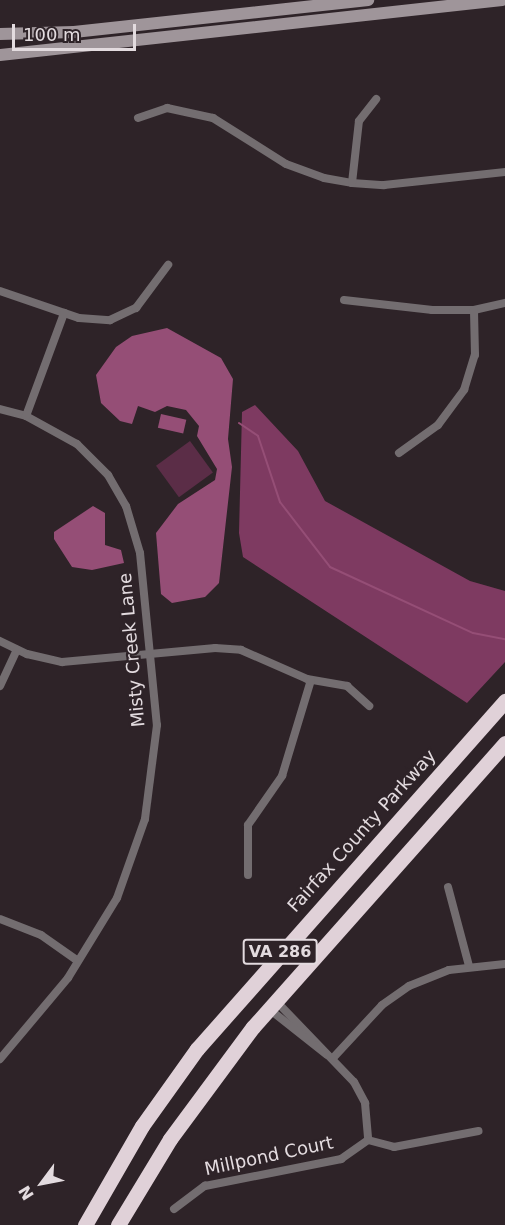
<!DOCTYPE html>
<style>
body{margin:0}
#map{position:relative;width:505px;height:1225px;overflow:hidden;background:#2e2328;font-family:"DejaVu Sans",sans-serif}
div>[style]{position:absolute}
.green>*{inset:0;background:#5b2d47;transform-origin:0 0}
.forest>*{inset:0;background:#7e3a61}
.water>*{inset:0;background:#954e76;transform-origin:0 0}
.stream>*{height:2px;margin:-1px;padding:0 1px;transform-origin:1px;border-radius:1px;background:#954e76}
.street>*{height:8px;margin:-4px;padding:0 4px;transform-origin:4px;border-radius:4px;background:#736d70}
.secondary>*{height:12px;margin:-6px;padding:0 6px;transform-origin:6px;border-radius:6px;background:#9f959a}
.highway>*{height:15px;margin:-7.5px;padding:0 7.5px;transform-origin:7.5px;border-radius:7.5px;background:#e0d1d8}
span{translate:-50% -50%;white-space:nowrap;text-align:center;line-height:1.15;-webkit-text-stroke:4.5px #2e2328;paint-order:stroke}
.shield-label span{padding:2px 4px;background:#2e2328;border:2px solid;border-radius:4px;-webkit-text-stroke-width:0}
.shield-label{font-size:16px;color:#e3dbdf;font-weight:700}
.street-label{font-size:18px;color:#e3dbdf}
.north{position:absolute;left:12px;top:1153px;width:60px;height:60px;-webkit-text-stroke:4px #2e2328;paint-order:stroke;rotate:238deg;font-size:16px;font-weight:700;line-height:24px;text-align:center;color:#e3dbdf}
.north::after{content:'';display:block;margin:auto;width:21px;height:27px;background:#e3dbdf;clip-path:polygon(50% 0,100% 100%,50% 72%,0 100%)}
.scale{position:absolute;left:12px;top:24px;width:124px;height:27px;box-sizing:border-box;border:3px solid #e3dbdf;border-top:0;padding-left:8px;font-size:18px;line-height:21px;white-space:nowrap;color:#e3dbdf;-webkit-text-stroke:4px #2e2328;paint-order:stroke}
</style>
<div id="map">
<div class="green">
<i style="left:190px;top:441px;width:39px;height:42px;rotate:54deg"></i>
</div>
<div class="forest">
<i style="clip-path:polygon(255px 405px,298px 451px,325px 501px,470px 581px,505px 591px,505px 662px,467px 703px,243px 557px,239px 533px,242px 412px)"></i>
</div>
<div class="water">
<i style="clip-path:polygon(167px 328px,221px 358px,233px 379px,228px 439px,232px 467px,219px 583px,205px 597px,172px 603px,161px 594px,156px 533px,178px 504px,215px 480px,217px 469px,197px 436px,199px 426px,186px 410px,167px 406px,155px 412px,138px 406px,132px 424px,120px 421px,101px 403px,96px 375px,116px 347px,132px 336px)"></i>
<i style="left:161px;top:414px;width:26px;height:14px;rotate:13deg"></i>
<i style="clip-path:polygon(93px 506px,105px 513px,105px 545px,121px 550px,124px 563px,92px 570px,72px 567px,54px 539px,54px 532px)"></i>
</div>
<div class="stream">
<i style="left:239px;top:423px;width:23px;rotate:34deg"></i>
<i style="left:258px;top:436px;width:70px;rotate:71.6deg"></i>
<i style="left:280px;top:502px;width:82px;rotate:52.4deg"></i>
<i style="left:330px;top:567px;width:157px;rotate:24.8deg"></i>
<i style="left:473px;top:633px;width:33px;rotate:11deg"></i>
</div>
<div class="street">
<i style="left:138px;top:118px;width:31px;rotate:-19deg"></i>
<i style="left:167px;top:108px;width:47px;rotate:12.3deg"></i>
<i style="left:213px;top:118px;width:86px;rotate:32.2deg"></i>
<i style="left:286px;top:164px;width:40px;rotate:20.2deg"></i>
<i style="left:324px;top:178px;width:28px;rotate:10deg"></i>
<i style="left:352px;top:183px;width:32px;rotate:4deg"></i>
<i style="left:384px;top:185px;width:122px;rotate:-6.1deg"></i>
<i style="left:352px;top:183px;width:62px;rotate:-83.6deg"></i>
<i style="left:359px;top:121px;width:28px;rotate:-52deg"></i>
<i style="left:0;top:291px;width:83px;rotate:18.9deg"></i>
<i style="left:79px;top:318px;width:31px;rotate:4deg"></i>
<i style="left:110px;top:320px;width:29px;rotate:-25deg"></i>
<i style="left:136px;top:308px;width:54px;rotate:-53.3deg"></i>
<i style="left:344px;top:300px;width:89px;rotate:6.5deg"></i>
<i style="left:432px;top:310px;width:42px"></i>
<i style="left:474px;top:310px;width:32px;rotate:-13deg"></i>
<i style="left:0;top:409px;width:27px;rotate:15deg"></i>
<i style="left:26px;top:416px;width:58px;rotate:28.8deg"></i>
<i style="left:77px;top:444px;width:44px;rotate:45deg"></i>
<i style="left:108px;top:475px;width:36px;rotate:60deg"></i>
<i style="left:126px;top:506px;width:49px;rotate:73.4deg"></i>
<i style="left:140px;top:553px;width:173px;rotate:84.4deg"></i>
<i style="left:157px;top:725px;width:95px;rotate:97.3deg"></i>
<i style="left:145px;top:819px;width:84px;rotate:109.5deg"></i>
<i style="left:117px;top:898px;width:94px;rotate:121.5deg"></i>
<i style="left:68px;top:978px;width:106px;rotate:130deg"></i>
<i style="left:26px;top:416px;width:110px;rotate:-69.7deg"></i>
<i style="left:399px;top:453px;width:48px;rotate:-35.7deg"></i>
<i style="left:438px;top:425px;width:44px;rotate:-53.4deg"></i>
<i style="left:464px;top:390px;width:37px;rotate:-73deg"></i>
<i style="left:475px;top:355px;width:45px;rotate:-91.3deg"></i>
<i style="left:0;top:641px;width:30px;rotate:26deg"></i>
<i style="left:27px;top:654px;width:36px;rotate:13deg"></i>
<i style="left:62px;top:662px;width:154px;rotate:-5.2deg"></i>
<i style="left:215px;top:648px;width:26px;rotate:4deg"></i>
<i style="left:241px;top:650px;width:72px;rotate:23.7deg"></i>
<i style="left:307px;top:679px;width:41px;rotate:9.9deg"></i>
<i style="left:347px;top:686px;width:30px;rotate:42deg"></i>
<i style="left:0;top:686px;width:40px;rotate:-65deg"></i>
<i style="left:248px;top:875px;width:50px;rotate:-90deg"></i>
<i style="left:248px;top:825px;width:60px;rotate:-55.2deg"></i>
<i style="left:282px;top:776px;width:100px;rotate:-73.2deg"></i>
<i style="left:448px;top:887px;width:82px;rotate:75.1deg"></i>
<i style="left:0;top:919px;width:44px;rotate:21.3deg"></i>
<i style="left:41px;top:935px;width:45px;rotate:35.1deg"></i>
<i style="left:276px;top:1001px;width:112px;rotate:46.1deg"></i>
<i style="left:354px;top:1082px;width:24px;rotate:62deg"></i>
<i style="left:365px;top:1103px;width:37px;rotate:85deg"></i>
<i style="left:269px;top:1009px;width:74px;rotate:38.4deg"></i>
<i style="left:333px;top:1058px;width:72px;rotate:-47.2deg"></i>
<i style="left:382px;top:1005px;width:33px;rotate:-35deg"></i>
<i style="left:409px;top:986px;width:43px;rotate:-21.8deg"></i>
<i style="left:449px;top:970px;width:56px;rotate:-6.1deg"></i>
<i style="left:174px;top:1209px;width:39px;rotate:-37deg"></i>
<i style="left:205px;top:1186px;width:139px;rotate:-11.2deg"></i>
<i style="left:341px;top:1159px;width:33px;rotate:-35deg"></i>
<i style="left:368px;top:1140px;width:27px;rotate:15deg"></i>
<i style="left:394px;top:1147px;width:86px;rotate:-10.7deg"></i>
</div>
<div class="secondary">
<i style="left:0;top:34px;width:74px;rotate:-1.5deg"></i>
<i style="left:74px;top:32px;width:296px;rotate:-6.2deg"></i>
<i style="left:0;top:55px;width:505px;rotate:-6.25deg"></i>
</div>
<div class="highway">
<i style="left:85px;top:1225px;width:114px;rotate:-60.1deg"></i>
<i style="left:142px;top:1126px;width:95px;rotate:-54.5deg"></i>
<i style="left:197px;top:1049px;width:465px;rotate:-48.5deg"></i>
<i style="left:118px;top:1225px;width:100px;rotate:-58.8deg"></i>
<i style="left:170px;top:1139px;width:139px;rotate:-53.5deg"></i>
<i style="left:253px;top:1027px;width:380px;rotate:-48.4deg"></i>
</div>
<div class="shield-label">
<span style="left:280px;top:952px">VA 286</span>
</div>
<div class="street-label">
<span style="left:132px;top:650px;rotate:-95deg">Misty Creek Lane</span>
<span style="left:362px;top:831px;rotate:-48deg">Fairfax County Parkway</span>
<span style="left:269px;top:1156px;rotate:-12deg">Millpond Court</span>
</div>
<div class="north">N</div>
<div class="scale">100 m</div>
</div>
